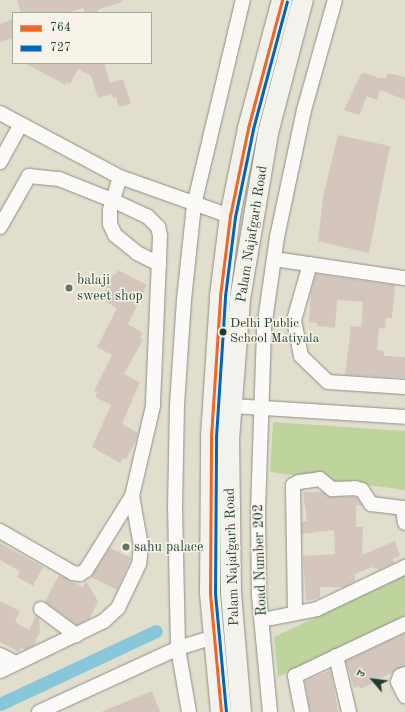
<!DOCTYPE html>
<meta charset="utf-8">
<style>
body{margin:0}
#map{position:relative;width:405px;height:712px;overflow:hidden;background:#e2decd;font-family:"Old Standard TT","Noto Serif Devanagari",serif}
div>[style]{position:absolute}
.green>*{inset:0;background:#bfd49d}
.canal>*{height:13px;margin:-6.5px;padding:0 6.5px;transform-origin:6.5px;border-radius:6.5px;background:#88c6da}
.building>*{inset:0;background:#d4c6bc}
.roads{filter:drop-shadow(0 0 1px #8c8f85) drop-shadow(0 0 1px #8c8f85)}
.minor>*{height:14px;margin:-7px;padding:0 7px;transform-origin:7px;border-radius:7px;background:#fbfaf8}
.secondary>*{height:20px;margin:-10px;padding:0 10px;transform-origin:10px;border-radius:10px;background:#f4f2ec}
.bus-1>*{height:3px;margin:-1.5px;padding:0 1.5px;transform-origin:1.5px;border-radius:1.5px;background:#f26522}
.bus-2>*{height:3px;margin:-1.5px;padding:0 1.5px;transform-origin:1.5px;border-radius:1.5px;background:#0065bd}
.dots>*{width:11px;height:11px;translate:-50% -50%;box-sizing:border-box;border:2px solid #f7f3e8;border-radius:50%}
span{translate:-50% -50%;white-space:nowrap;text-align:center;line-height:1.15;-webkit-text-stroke:3px #f7f3e8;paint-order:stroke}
.bus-label{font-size:13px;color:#1f3d34}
.left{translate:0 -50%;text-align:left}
.street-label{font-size:14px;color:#1f3d34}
.poi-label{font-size:14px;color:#1f3d34}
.legend{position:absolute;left:12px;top:12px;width:140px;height:52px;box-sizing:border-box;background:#f7f3e8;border:1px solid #a1aaa0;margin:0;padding:5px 7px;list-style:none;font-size:12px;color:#1f3d34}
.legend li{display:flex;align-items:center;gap:8px;height:20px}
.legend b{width:20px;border:1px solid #a1aaa0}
.north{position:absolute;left:353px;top:660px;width:40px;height:40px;-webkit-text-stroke:3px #f7f3e8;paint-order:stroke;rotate:298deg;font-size:11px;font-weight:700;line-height:16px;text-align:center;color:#1f3d34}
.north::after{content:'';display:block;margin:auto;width:14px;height:18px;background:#1f3d34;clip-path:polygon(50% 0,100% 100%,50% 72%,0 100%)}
</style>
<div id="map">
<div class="green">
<i style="clip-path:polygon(273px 422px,405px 431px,405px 490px,270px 472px)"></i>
<i style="clip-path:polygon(405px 575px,405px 619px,278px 677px,274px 637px)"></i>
</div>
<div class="canal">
<i style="left:0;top:704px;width:172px;rotate:-25.1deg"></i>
</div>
<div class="building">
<i style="clip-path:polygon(17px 0,122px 0,122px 2px,97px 10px,97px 13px,85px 13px,83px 8px,67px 13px,21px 13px)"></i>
<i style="clip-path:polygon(13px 19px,13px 38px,0 42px,0 24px)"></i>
<i style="clip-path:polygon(24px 63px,104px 63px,110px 83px,123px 79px,131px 104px,119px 107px,116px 97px,113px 98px,112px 94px,98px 98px,91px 76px,78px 69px,70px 84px,67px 82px,66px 85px)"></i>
<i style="clip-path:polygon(365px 73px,379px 78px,386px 78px,388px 73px,405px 77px,405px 100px,380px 90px,377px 100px,367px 96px,359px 115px,344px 110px,361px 74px)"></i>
<i style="clip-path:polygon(338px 135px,390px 146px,369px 253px,318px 241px,323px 197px)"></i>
<i style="clip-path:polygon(118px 270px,147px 285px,128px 324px,143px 333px,140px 338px,143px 340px,124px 374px,140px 382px,122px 424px,138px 433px,136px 440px,126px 460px,123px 458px,120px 463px,92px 447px,111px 405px,95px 397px,98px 392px,94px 391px,112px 355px,97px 347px,117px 308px,101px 299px,114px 273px,116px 274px)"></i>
<i style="clip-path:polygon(316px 274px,395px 285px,392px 318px,386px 318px,385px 329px,379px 328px,377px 350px,384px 351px,384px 356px,405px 357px,405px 378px,345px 375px,351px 326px,361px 327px,363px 302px,337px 300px,335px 328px,317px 326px,317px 323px,309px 322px,311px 292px)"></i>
<i style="clip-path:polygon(303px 492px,323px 492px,332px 497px,357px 497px,362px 506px,356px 505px,356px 527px,363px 527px,362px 555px,395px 541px,400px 556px,393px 559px,394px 563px,379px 570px,372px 567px,355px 574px,355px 581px,344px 587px,320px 587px,320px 598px,306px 601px,303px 556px,335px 554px,334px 530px,302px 534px,302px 522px,307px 521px)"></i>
<i style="clip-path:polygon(0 543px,43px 567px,33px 586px,17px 577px,20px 571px,0 560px)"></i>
<i style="clip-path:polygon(110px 548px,131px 558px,117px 590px,91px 577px)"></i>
<i style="clip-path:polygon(59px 575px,83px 587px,86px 581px,98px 601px,90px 618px,77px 625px,45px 602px)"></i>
<i style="clip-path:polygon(0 601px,20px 611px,15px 622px,29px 630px,36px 616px,39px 618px,40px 632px,34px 645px,25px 650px,21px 648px,19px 652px,0 642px)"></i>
<i style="clip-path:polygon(405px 633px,405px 666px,361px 689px,359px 686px,354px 688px,346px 661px)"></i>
<i style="clip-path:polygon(331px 670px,338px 712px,310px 712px,305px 681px)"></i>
<i style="clip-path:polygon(152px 691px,160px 712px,101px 712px)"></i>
</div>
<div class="roads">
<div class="minor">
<i style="left:0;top:113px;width:136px;rotate:28.1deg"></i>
<i style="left:120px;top:177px;width:117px;rotate:19.5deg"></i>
<i style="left:0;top:162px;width:43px;rotate:-61.1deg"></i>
<i style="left:120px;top:177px;width:34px;rotate:107deg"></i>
<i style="left:110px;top:210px;width:14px;rotate:90deg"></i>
<i style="left:110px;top:224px;width:12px;rotate:66deg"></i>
<i style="left:115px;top:235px;width:28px;rotate:39deg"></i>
<i style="left:137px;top:253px;width:25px;rotate:27deg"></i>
<i style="left:0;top:227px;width:59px;rotate:-60.4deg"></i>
<i style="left:29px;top:176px;width:30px;rotate:6deg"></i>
<i style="left:59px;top:179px;width:57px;rotate:21.6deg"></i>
<i style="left:112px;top:200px;width:38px;rotate:25deg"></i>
<i style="left:147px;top:216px;width:16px;rotate:45deg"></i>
<i style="left:158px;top:227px;width:9px;rotate:77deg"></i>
<i style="left:160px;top:236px;width:170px;rotate:92.4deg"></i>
<i style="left:153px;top:406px;width:92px;rotate:103.1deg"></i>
<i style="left:132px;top:496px;width:51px;rotate:79.8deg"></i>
<i style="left:141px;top:546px;width:18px;rotate:96deg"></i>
<i style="left:139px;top:564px;width:49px;rotate:115.5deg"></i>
<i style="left:118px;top:608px;width:19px;rotate:137deg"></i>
<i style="left:104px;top:621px;width:115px;rotate:154.3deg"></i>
<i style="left:274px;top:259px;width:132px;rotate:8.3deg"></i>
<i style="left:310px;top:264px;width:58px;rotate:105.9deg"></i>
<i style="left:294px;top:320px;width:37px;rotate:79deg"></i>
<i style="left:301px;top:356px;width:37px;rotate:44deg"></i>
<i style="left:328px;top:382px;width:77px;rotate:3.7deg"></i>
<i style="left:232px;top:406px;width:173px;rotate:3.6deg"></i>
<i style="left:403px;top:509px;width:14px;rotate:82deg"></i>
<i style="left:0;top:531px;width:84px;rotate:29.9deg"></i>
<i style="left:73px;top:573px;width:7px;rotate:8deg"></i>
<i style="left:80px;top:574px;width:7px;rotate:-34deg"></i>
<i style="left:86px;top:570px;width:87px;rotate:-58.1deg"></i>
<i style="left:41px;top:609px;width:44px;rotate:36.6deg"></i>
<i style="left:295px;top:613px;width:128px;rotate:-90.9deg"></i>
<i style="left:293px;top:485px;width:7px;rotate:-27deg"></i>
<i style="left:299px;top:482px;width:21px;rotate:-8deg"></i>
<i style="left:320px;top:479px;width:16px;rotate:40deg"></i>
<i style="left:332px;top:489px;width:23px;rotate:-2deg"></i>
<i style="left:355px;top:488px;width:7px;rotate:16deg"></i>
<i style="left:362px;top:490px;width:17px;rotate:57deg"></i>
<i style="left:371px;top:504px;width:34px;rotate:7deg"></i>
<i style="left:262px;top:620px;width:56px;rotate:-11.3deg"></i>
<i style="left:317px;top:609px;width:98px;rotate:-25.5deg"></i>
<i style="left:0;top:655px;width:18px;rotate:27deg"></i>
<i style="left:336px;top:656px;width:57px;rotate:76.9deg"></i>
<i style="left:405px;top:674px;width:5px;rotate:158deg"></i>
<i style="left:400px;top:676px;width:6px;rotate:108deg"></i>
<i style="left:398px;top:682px;width:16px;rotate:63deg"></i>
<i style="left:39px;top:712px;width:153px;rotate:-24.7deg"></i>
<i style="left:178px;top:648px;width:39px;rotate:-17deg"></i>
<i style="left:189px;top:712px;width:65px;rotate:-99.8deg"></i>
<i style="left:178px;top:648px;width:139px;rotate:-91.2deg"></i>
<i style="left:175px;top:509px;width:104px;rotate:-88.9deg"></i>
<i style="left:177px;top:405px;width:105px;rotate:-86.2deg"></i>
<i style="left:184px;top:300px;width:96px;rotate:-84deg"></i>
<i style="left:194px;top:205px;width:211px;rotate:-76.6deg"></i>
<i style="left:270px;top:712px;width:118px;rotate:-95.4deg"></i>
<i style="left:259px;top:595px;width:84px;rotate:-90.7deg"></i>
<i style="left:258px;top:511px;width:183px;rotate:-88.1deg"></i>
<i style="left:264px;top:328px;width:92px;rotate:-81.9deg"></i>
<i style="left:277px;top:237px;width:130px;rotate:-78deg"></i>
<i style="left:304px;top:110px;width:114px;rotate:-74.3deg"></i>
<i style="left:302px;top:712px;width:37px;rotate:-101deg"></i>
<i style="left:295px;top:676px;width:122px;rotate:-25.3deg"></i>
</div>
<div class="secondary">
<i style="left:221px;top:712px;width:120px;rotate:-95.3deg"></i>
<i style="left:210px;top:593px;width:156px;rotate:-89.6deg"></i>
<i style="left:211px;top:437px;width:141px;rotate:-86.3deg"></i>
<i style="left:220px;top:296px;width:81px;rotate:-82.9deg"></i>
<i style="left:230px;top:216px;width:90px;rotate:-78.4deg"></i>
<i style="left:248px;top:128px;width:132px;rotate:-75.1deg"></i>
<i style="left:241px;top:712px;width:119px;rotate:-94.8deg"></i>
<i style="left:231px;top:593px;width:153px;rotate:-90.7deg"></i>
<i style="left:229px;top:440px;width:141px;rotate:-85.5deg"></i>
<i style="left:240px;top:299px;width:168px;rotate:-80.4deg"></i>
<i style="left:268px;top:133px;width:138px;rotate:-75.3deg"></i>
</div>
</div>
<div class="bus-1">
<i style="left:221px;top:712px;width:120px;rotate:-95.3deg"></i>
<i style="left:210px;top:593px;width:156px;rotate:-89.6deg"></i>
<i style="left:211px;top:437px;width:141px;rotate:-86.3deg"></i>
<i style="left:220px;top:296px;width:81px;rotate:-82.9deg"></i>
<i style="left:230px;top:216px;width:90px;rotate:-78.4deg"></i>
<i style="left:248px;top:128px;width:132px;rotate:-75.1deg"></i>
</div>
<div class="bus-2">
<i style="left:226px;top:712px;width:120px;rotate:-95.3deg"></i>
<i style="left:215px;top:593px;width:156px;rotate:-89.6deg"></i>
<i style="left:216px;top:437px;width:141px;rotate:-86.3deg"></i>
<i style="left:225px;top:296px;width:80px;rotate:-82.8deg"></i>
<i style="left:235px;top:217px;width:90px;rotate:-78.4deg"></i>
<i style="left:253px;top:129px;width:132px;rotate:-75.1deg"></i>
</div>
<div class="dots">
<i style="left:69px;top:288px;background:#63756a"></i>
<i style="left:223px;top:332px;background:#1f3d34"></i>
<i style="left:126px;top:547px;background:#63756a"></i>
</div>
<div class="bus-label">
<span class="left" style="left:230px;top:332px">Delhi Public<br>School Matiyala</span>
</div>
<div class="street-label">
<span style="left:252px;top:234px;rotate:-81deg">Palam Najafgarh Road</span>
<span style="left:232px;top:557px;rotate:-92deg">Palam Najafgarh Road</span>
<span style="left:260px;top:560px;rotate:-92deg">Road Number 202</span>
</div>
<div class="poi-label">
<span class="left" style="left:77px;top:288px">balaji<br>sweet shop</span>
<span class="left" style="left:134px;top:547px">sahu palace</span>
</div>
<ul class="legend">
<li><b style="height:5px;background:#f26522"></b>764</li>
<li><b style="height:5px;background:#0065bd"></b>727</li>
</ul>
<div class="north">उ</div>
</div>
